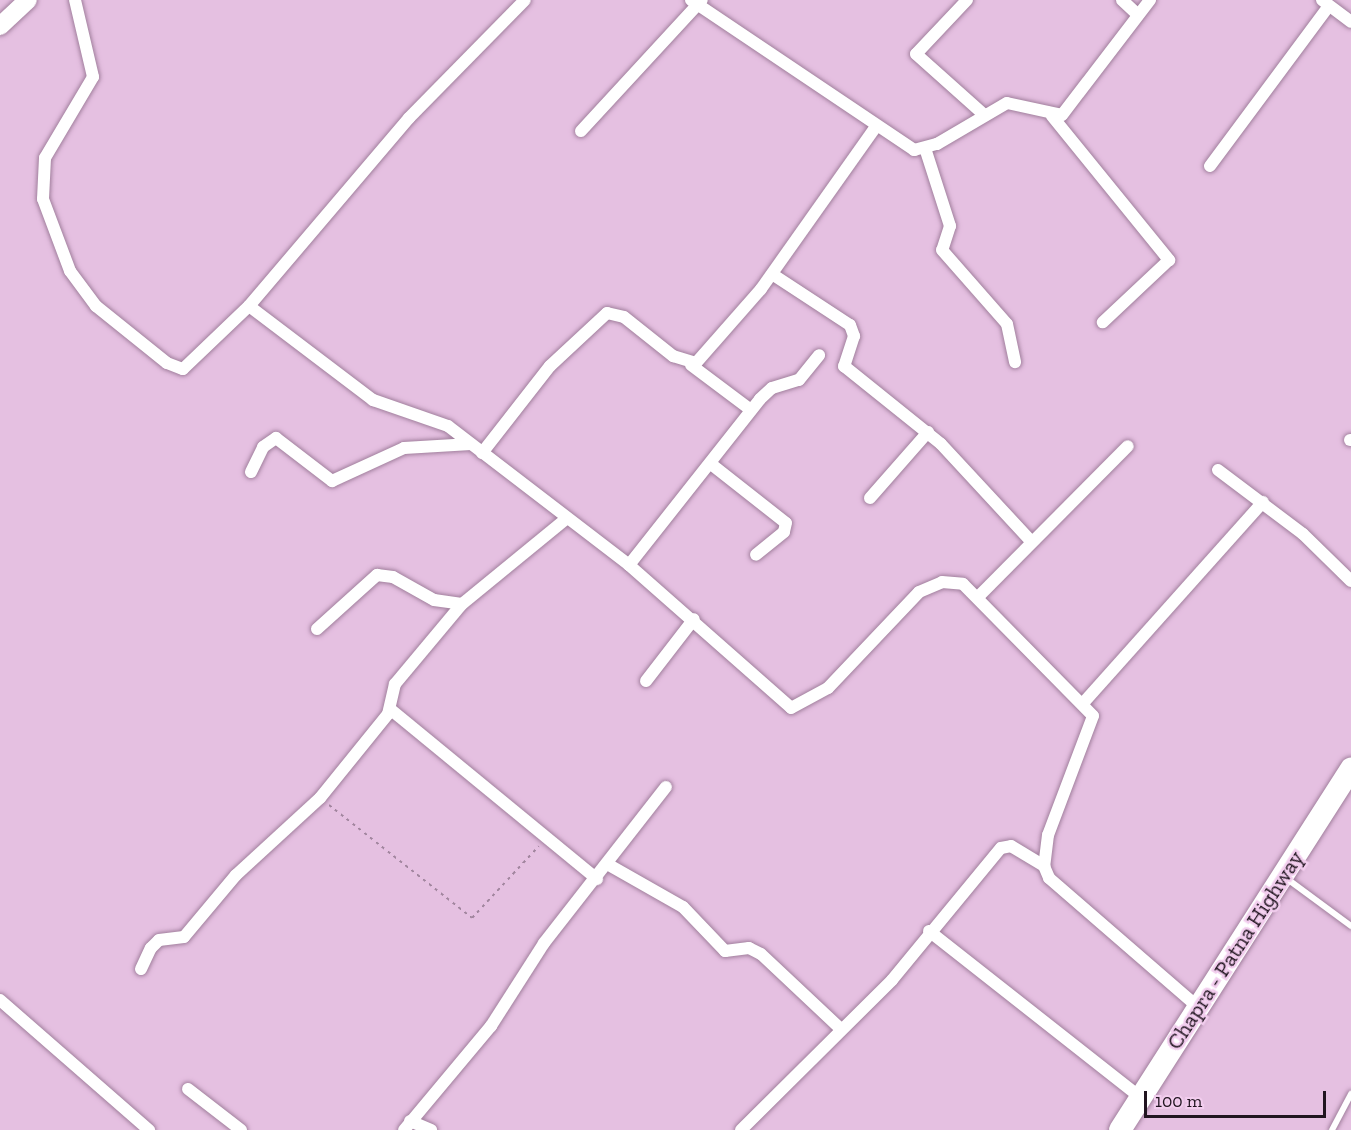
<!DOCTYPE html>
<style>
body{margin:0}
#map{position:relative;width:1351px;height:1130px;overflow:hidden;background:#e5c0e1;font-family:"Zilla Slab",serif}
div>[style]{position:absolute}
.path>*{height:2px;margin-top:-1px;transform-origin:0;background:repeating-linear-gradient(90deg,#a1859e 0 3px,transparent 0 7.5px)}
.roads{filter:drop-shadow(0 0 2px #a17f9d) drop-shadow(0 0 2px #a17f9d)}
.lane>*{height:6px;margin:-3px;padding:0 3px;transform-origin:3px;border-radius:3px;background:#fff}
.street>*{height:12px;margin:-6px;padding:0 6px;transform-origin:6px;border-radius:6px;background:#fff}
.secondary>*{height:18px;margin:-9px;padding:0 9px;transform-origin:9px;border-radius:9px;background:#fff}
.highway>*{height:22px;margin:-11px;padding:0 11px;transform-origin:11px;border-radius:11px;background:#fff}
span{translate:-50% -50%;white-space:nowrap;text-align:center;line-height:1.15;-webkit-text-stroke:5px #f2cdee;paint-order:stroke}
.street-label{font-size:22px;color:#211520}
.scale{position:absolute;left:1144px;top:1091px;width:182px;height:27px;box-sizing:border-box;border:3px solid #211520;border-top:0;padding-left:8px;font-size:18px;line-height:21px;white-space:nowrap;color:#211520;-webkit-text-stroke:4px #f2cdee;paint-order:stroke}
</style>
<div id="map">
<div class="path">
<i style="left:329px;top:805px;width:182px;rotate:38.3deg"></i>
<i style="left:472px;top:918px;width:98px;rotate:-47.1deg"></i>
</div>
<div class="roads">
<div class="lane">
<i style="left:1286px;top:878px;width:81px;rotate:36.4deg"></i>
<i style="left:1332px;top:1130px;width:41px;rotate:-62.2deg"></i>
</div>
<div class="street">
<i style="left:75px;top:0;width:79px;rotate:76.8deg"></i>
<i style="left:93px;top:77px;width:94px;rotate:120.7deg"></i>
<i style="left:45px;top:158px;width:41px;rotate:92.8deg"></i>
<i style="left:43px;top:199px;width:77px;rotate:69.4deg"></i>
<i style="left:70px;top:271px;width:44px;rotate:53.4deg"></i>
<i style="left:96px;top:306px;width:91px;rotate:38.8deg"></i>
<i style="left:167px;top:363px;width:17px;rotate:21deg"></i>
<i style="left:183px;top:369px;width:91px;rotate:-43.7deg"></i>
<i style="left:249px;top:306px;width:247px;rotate:-49.6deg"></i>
<i style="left:409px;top:118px;width:165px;rotate:-45.5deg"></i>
<i style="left:691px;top:0;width:269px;rotate:33.9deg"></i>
<i style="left:914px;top:150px;width:24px;rotate:-15deg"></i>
<i style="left:937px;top:144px;width:81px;rotate:-30.4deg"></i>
<i style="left:1007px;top:103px;width:56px;rotate:12.3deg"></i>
<i style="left:1062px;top:115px;width:145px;rotate:-52.6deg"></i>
<i style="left:967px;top:0;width:74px;rotate:133.4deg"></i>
<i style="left:916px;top:54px;width:89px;rotate:41.8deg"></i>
<i style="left:1122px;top:0;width:22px;rotate:43deg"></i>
<i style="left:1322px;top:0;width:36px;rotate:37deg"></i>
<i style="left:1052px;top:116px;width:186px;rotate:50.9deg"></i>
<i style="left:1169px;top:260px;width:91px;rotate:136.8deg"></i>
<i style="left:581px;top:131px;width:178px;rotate:-47.3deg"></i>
<i style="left:925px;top:148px;width:82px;rotate:72.2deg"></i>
<i style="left:950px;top:226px;width:25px;rotate:108deg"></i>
<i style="left:942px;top:250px;width:98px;rotate:48.7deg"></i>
<i style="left:1007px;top:324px;width:39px;rotate:78deg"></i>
<i style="left:1210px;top:166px;width:199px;rotate:-53.4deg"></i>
<i style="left:772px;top:274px;width:93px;rotate:33.2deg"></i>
<i style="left:850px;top:325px;width:12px;rotate:70deg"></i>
<i style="left:854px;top:336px;width:32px;rotate:108deg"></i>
<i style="left:844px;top:366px;width:124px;rotate:38.8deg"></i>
<i style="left:941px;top:444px;width:129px;rotate:47.2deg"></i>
<i style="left:249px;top:306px;width:156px;rotate:37.2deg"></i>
<i style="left:373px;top:400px;width:79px;rotate:19.1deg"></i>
<i style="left:448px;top:426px;width:228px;rotate:37.5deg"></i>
<i style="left:629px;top:565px;width:216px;rotate:41.4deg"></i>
<i style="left:791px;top:708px;width:42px;rotate:-28.4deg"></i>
<i style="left:828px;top:688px;width:132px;rotate:-46.5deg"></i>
<i style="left:919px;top:592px;width:25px;rotate:-23deg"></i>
<i style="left:942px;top:582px;width:21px;rotate:5deg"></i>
<i style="left:963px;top:584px;width:185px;rotate:45.4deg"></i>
<i style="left:1093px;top:716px;width:127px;rotate:110.7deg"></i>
<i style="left:1048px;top:835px;width:31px;rotate:97deg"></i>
<i style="left:1044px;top:866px;width:13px;rotate:67deg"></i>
<i style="left:1049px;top:878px;width:197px;rotate:40.9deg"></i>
<i style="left:691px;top:365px;width:75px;rotate:36.9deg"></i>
<i style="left:1350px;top:440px;width:1px"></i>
<i style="left:482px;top:453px;width:110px;rotate:-52deg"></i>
<i style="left:550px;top:366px;width:78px;rotate:-42.9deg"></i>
<i style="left:607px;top:313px;width:17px;rotate:13deg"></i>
<i style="left:624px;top:317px;width:63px;rotate:38.5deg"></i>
<i style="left:673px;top:356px;width:24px;rotate:17deg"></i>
<i style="left:696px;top:363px;width:98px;rotate:-48.7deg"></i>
<i style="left:761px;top:289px;width:197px;rotate:-54.7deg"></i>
<i style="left:711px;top:464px;width:95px;rotate:38.2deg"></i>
<i style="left:786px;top:523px;width:9px;rotate:103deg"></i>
<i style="left:784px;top:532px;width:36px;rotate:141deg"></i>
<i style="left:1218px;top:470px;width:106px;rotate:37deg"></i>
<i style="left:1303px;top:534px;width:67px;rotate:44.4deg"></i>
<i style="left:251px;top:472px;width:28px;rotate:-64deg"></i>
<i style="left:263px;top:447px;width:16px;rotate:-35deg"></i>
<i style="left:276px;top:438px;width:71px;rotate:37.5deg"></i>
<i style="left:332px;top:481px;width:79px;rotate:-24.6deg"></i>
<i style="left:404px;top:448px;width:67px;rotate:-3.4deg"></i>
<i style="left:870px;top:498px;width:88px;rotate:-48.7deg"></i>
<i style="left:629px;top:565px;width:211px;rotate:-51.7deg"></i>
<i style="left:760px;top:399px;width:16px;rotate:-43deg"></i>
<i style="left:772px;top:388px;width:28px;rotate:-17deg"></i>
<i style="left:799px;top:380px;width:32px;rotate:-51deg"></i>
<i style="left:979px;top:596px;width:211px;rotate:-45.2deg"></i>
<i style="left:317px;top:629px;width:81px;rotate:-42deg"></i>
<i style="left:377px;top:575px;width:16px;rotate:7deg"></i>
<i style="left:393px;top:577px;width:47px;rotate:29.3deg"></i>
<i style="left:434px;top:600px;width:28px;rotate:8deg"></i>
<i style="left:646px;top:681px;width:78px;rotate:-52.3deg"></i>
<i style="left:1085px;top:701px;width:267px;rotate:-48.2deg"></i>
<i style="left:390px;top:709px;width:268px;rotate:39.4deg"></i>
<i style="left:609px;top:865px;width:85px;rotate:29.6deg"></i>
<i style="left:683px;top:907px;width:61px;rotate:46.3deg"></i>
<i style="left:725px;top:951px;width:24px;rotate:-7deg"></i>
<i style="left:749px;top:948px;width:13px;rotate:27deg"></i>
<i style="left:761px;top:954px;width:110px;rotate:43.2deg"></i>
<i style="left:929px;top:931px;width:270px;rotate:38.2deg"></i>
<i style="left:141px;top:969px;width:23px;rotate:-65deg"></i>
<i style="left:151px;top:948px;width:11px;rotate:-45deg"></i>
<i style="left:159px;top:940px;width:25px;rotate:-7deg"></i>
<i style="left:184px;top:937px;width:81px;rotate:-50deg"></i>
<i style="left:236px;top:875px;width:114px;rotate:-42.5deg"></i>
<i style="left:320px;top:798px;width:108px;rotate:-51deg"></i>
<i style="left:388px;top:714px;width:31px;rotate:-77deg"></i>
<i style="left:395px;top:684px;width:104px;rotate:-50.1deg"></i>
<i style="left:462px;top:604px;width:134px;rotate:-39.3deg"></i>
<i style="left:0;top:1000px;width:198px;rotate:41.1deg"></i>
<i style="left:188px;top:1089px;width:67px;rotate:37.7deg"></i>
<i style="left:410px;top:1121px;width:23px;rotate:23deg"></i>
<i style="left:404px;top:1130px;width:136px;rotate:-50.1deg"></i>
<i style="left:491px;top:1026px;width:98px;rotate:-57.4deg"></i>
<i style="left:544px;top:943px;width:198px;rotate:-52deg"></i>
<i style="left:741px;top:1130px;width:213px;rotate:-44.8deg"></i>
<i style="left:892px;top:980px;width:171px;rotate:-50.5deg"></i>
<i style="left:1001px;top:848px;width:10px;rotate:-11deg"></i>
<i style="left:1011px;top:846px;width:39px;rotate:31deg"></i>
</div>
<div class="secondary">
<i style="left:0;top:26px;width:38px;rotate:-43deg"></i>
</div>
<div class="highway">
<i style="left:1120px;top:1130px;width:429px;rotate:-57.4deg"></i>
</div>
</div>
<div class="street-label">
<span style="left:1235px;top:950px;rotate:-57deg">Chapra - Patna Highway</span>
</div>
<div class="scale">100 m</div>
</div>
